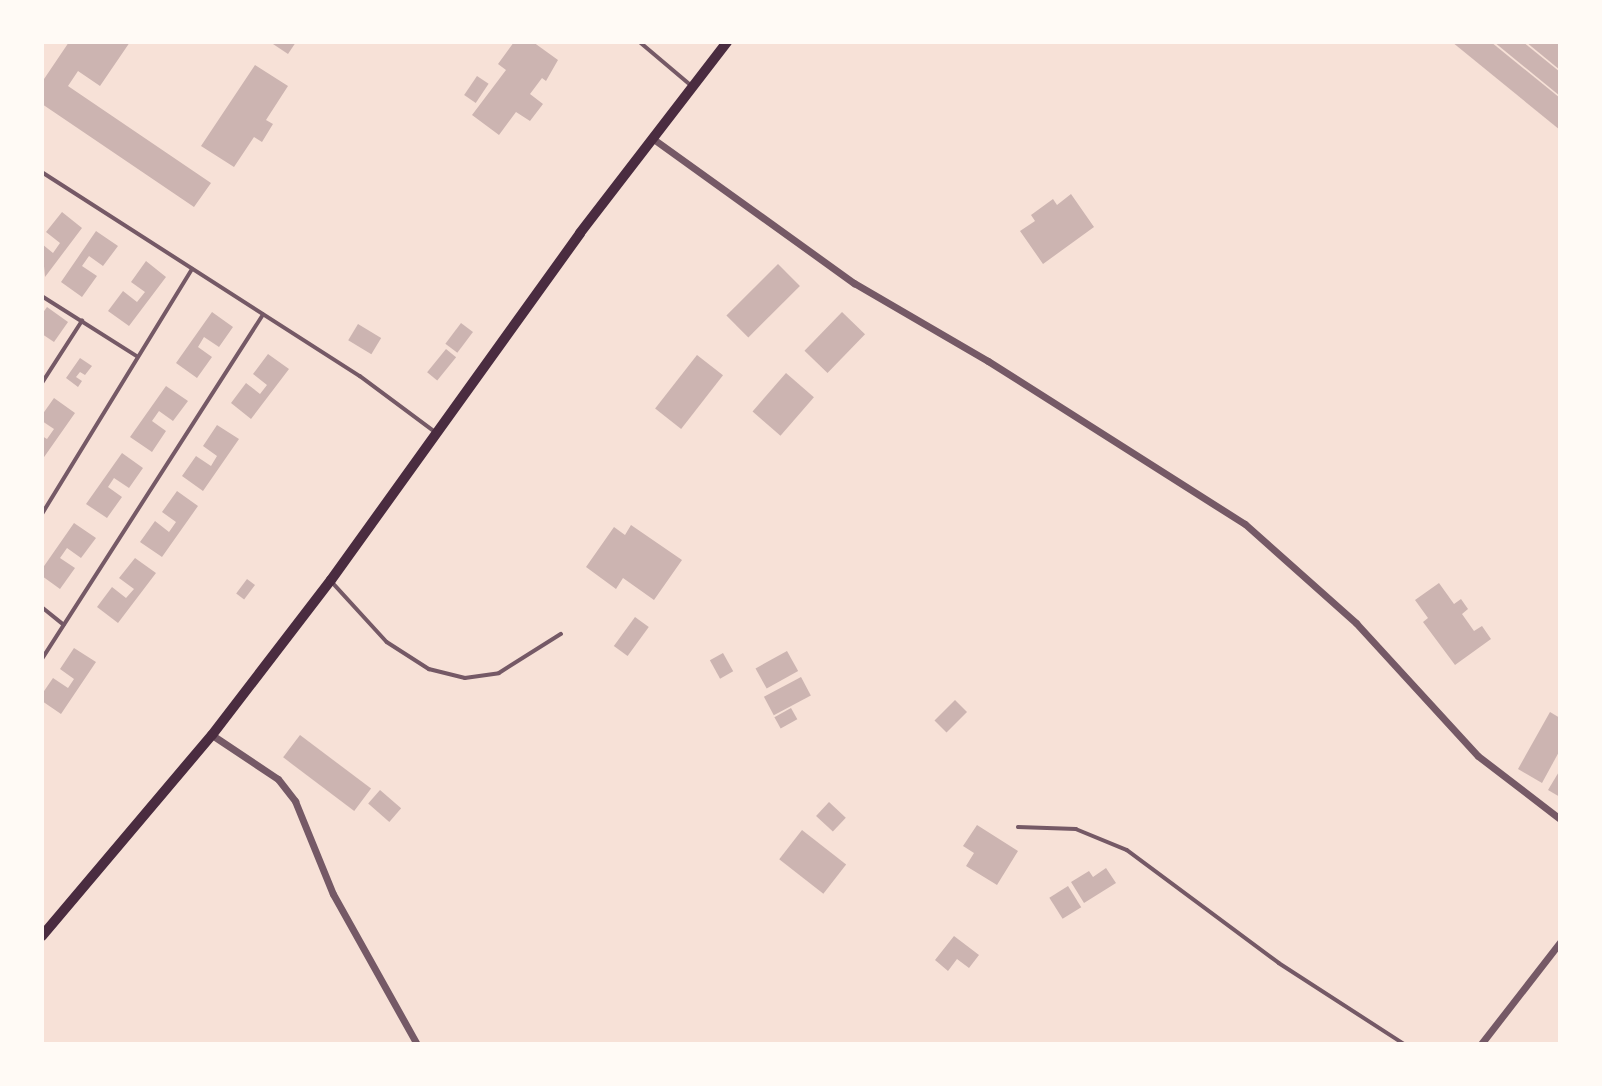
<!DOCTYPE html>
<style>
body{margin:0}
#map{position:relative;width:1602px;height:1086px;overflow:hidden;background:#f7e1d7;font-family:Figtree,sans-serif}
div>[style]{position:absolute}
.building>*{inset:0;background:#ccb4b1;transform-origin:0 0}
.service>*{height:3.5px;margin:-1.75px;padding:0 1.75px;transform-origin:1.75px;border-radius:1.75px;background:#755966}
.minor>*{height:7px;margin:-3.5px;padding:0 3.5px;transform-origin:3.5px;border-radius:3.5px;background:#755966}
.secondary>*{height:10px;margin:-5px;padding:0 5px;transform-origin:5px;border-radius:5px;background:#4a2c40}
span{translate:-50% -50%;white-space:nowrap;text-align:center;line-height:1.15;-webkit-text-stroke:5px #fffaf5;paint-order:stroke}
.frame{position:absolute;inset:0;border:44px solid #fffaf5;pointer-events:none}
</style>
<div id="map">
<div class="building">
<i style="clip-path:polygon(69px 42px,130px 42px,100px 86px,78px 71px,68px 86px,211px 183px,194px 207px,42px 104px,42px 82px)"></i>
<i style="clip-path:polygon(270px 42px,296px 42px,288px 54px)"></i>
<i style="clip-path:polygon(514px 42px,533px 42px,558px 60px,546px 81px,542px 78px,530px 94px,543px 104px,530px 121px,516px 112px,499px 135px,472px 115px,506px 70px,498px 64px)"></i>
<i style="clip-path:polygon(1452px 42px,1491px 42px,1560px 98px,1560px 130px)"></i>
<i style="clip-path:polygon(1494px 42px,1523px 42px,1560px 72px,1560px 96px)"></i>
<i style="clip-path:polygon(1526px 42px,1560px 42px,1560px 70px)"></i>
<i style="clip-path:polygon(255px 65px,288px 86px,266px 120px,273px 124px,262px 142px,254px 137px,234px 167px,201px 146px)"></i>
<i style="left:477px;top:76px;width:14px;height:23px;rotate:34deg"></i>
<i style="clip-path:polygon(1071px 194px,1094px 227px,1043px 264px,1020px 231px,1035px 221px,1031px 215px,1053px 199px,1057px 205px)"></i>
<i style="clip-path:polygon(62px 212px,82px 228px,45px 277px,42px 244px,53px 253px,60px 243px,46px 232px)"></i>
<i style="clip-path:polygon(96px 231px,118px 246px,103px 266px,89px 256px,82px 266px,97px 276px,82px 297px,61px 282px)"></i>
<i style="clip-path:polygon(146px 261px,166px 277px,129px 326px,108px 311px,123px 291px,137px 302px,145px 292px,131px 282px)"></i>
<i style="left:778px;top:264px;width:31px;height:73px;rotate:45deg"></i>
<i style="clip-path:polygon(47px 307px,68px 322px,54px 342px,42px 334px,42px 314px)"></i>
<i style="clip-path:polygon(212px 312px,233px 327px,219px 347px,204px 337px,198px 347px,212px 357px,197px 378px,176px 363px)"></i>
<i style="left:842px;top:312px;width:32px;height:54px;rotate:44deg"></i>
<i style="left:461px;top:323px;width:15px;height:26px;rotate:37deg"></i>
<i style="left:358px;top:324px;width:27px;height:19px;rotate:31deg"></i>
<i style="left:446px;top:349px;width:13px;height:30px;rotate:39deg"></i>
<i style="clip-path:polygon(268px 354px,289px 369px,251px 419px,231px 403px,246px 383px,260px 394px,267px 385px,253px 374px)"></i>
<i style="left:697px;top:355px;width:33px;height:68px;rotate:38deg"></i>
<i style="clip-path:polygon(80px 358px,92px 366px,85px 375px,80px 372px,76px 377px,82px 381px,78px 387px,66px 378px)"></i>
<i style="left:786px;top:373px;width:37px;height:51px;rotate:41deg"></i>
<i style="clip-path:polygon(166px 386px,188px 401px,173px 421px,159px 411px,152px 421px,166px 431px,152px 452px,130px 437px)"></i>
<i style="clip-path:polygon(54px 398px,75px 413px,42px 460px,42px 436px,47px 439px,54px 429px,42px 421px,42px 415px)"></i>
<i style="clip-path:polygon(217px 425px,239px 439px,203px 491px,182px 476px,196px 456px,211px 466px,217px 456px,203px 446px)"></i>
<i style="clip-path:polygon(122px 453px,143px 468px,129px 488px,114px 478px,108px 487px,122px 497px,107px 518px,86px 504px)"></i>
<i style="clip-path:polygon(177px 491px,198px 506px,162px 557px,140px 542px,155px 521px,169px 532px,176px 522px,162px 512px)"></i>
<i style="clip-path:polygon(74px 523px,96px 538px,81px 558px,67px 548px,60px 558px,75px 568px,60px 589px,42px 576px,42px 569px)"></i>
<i style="clip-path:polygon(631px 525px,682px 560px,654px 600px,623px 578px,616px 589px,586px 567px,614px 527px,625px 535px)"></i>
<i style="clip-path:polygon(135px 558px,156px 573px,118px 623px,97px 607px,112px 587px,126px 598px,134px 589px,119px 578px)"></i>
<i style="left:247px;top:579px;width:10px;height:18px;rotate:37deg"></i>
<i style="clip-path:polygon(1439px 583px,1454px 604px,1461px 599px,1468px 609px,1462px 614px,1474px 631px,1482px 626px,1491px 639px,1455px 665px,1423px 622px,1428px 618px,1415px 600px)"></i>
<i style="left:635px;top:617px;width:17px;height:36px;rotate:36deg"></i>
<i style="clip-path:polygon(74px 648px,96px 662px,61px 714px,42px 701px,42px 694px,53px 678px,68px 688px,74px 679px,60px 669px)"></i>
<i style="left:787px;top:651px;width:23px;height:36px;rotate:61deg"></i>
<i style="left:723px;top:653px;width:21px;height:15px;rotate:61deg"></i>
<i style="left:801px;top:677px;width:21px;height:42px;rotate:62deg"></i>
<i style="left:955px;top:700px;width:17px;height:29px;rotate:45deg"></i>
<i style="left:791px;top:708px;width:13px;height:19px;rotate:61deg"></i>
<i style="clip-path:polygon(1550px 712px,1560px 718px,1560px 750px,1542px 783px,1518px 769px)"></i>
<i style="left:300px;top:735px;width:89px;height:28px;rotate:37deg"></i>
<i style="clip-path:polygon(1560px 770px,1560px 797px,1548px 790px)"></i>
<i style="left:380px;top:790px;width:28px;height:18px;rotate:41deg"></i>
<i style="left:829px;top:802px;width:23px;height:19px;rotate:43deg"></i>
<i style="clip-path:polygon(977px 825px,1018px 851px,997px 885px,966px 866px,974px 853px,963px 846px)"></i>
<i style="left:802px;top:830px;width:56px;height:37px;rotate:38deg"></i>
<i style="clip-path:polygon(1106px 868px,1116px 883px,1084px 903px,1071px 882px,1089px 871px,1093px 877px)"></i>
<i style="left:1068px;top:886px;width:25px;height:22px;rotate:58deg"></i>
<i style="clip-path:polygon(954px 936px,979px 955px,969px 968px,957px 959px,948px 971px,935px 960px)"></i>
</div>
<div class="service">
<i style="left:640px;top:42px;width:68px;rotate:40.2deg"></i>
<i style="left:42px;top:172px;width:378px;rotate:32.7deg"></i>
<i style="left:360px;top:376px;width:92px;rotate:36.6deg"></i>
<i style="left:42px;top:296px;width:112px;rotate:32.3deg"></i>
<i style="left:42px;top:383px;width:74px;rotate:-57.2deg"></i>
<i style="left:42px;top:514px;width:287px;rotate:-58.5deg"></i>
<i style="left:332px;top:582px;width:81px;rotate:47.5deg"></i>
<i style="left:387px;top:642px;width:50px;rotate:32.7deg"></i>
<i style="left:429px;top:669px;width:37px;rotate:14deg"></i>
<i style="left:465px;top:678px;width:34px;rotate:-8deg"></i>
<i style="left:499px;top:673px;width:73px;rotate:-32.2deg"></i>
<i style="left:42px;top:607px;width:28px;rotate:39deg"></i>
<i style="left:42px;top:659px;width:409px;rotate:-57.3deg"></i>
<i style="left:1018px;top:827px;width:58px;rotate:2deg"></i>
<i style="left:1076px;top:829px;width:55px;rotate:22.4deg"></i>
<i style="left:1127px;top:850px;width:189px;rotate:36.6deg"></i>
<i style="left:1279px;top:963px;width:149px;rotate:32.9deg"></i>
</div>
<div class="minor">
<i style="left:652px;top:138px;width:249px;rotate:35.7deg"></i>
<i style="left:854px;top:283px;width:155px;rotate:30.2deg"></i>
<i style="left:988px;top:361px;width:304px;rotate:32.4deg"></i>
<i style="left:1245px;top:524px;width:149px;rotate:41.7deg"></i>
<i style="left:1356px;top:623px;width:180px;rotate:47.5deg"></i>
<i style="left:1478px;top:756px;width:103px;rotate:37.5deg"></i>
<i style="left:212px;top:735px;width:79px;rotate:33.7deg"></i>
<i style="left:278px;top:779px;width:28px;rotate:52deg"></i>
<i style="left:295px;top:801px;width:100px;rotate:67.8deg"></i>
<i style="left:333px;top:894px;width:172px;rotate:60.8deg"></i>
<i style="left:1481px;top:1044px;width:129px;rotate:-52.2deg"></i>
</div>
<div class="secondary">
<i style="left:42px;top:936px;width:263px;rotate:-49.8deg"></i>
<i style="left:212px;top:735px;width:195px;rotate:-52.5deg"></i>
<i style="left:331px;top:580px;width:427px;rotate:-54.3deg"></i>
<i style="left:580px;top:233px;width:241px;rotate:-52.4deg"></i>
</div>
<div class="frame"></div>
</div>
